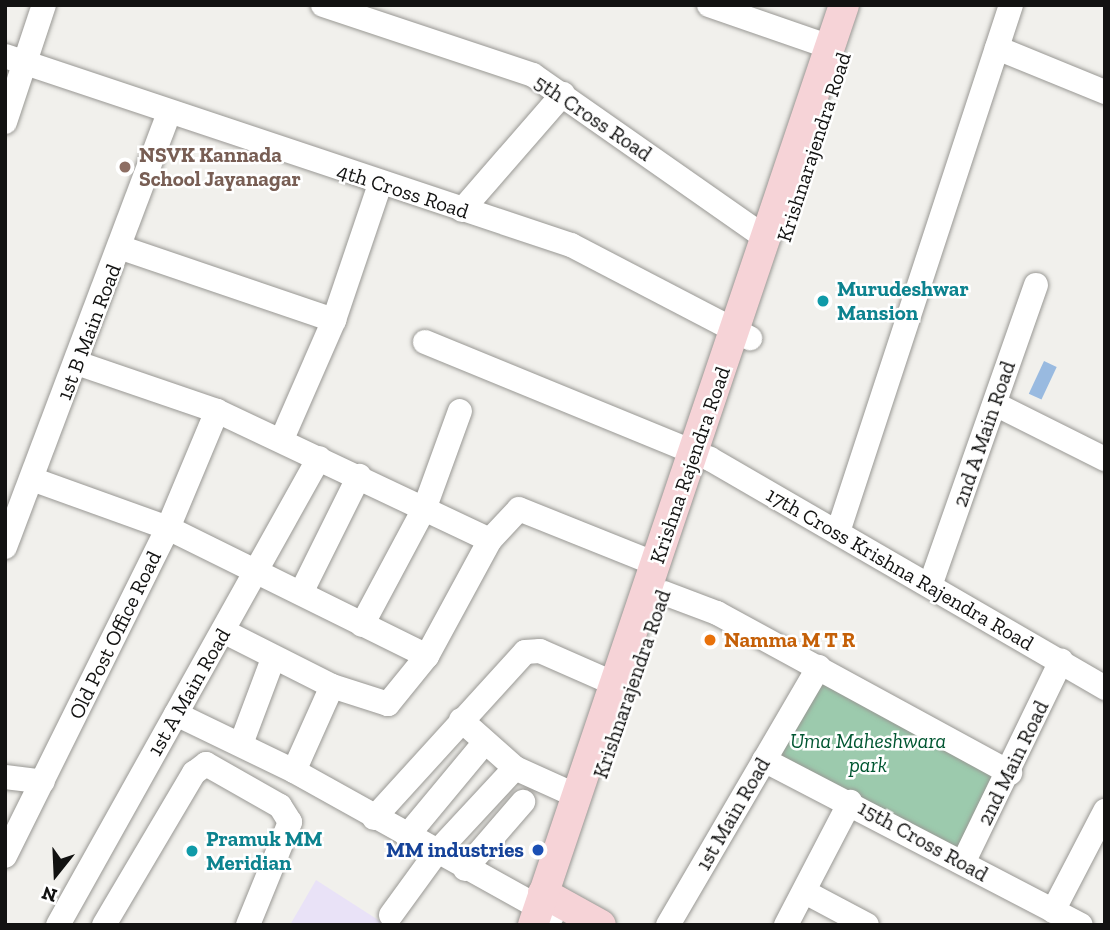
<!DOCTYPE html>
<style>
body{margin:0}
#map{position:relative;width:1110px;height:930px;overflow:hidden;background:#f1f0ec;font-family:"Zilla Slab",serif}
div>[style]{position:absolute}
.commercial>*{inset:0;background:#e9e2f7}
.green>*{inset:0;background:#9ccaad;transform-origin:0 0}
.water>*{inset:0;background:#99bae0;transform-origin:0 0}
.roads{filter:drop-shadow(0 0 2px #999894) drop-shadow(0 0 2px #999894)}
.minor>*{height:24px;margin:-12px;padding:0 12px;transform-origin:12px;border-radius:12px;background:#fff}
.major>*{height:30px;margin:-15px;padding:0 15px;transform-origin:15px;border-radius:15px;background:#f6d3d7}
.dots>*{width:19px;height:19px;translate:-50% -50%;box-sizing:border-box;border:4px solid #fff;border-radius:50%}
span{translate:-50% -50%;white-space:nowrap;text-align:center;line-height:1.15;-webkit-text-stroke:5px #fff;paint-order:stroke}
.street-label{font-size:21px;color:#121211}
.education-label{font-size:21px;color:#785e54;font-weight:700}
.left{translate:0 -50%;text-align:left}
.culture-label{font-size:21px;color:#0d838f;font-weight:700}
.food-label{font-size:21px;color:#c56008;font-weight:700}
.park-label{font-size:21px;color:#005631;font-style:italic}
.transit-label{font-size:21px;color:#164399;font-weight:700}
.right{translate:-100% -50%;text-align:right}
.frame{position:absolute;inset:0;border:7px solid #121211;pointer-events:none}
.north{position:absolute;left:21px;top:839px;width:70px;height:70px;-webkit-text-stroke:5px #fff;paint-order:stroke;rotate:198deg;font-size:19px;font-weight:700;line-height:28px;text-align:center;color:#121211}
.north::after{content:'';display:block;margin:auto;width:24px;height:32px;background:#121211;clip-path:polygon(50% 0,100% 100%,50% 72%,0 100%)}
</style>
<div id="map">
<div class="commercial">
<i style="clip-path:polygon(316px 880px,386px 925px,290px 925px)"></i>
</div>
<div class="green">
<i style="left:819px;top:667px;width:218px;height:104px;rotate:29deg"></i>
</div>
<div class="water">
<i style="left:1044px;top:361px;width:14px;height:36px;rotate:25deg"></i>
</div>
<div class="roads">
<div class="minor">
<i style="left:323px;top:5px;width:221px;rotate:18.4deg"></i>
<i style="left:533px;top:75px;width:284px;rotate:35deg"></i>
<i style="left:709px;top:5px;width:128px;rotate:19.1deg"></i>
<i style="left:997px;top:48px;width:117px;rotate:22.2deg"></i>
<i style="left:5px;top:56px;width:597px;rotate:18.47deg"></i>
<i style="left:571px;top:245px;width:202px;rotate:27.5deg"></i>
<i style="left:5px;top:122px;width:123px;rotate:-71.6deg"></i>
<i style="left:462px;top:210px;width:154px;rotate:-49deg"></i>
<i style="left:122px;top:248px;width:224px;rotate:18.8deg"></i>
<i style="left:425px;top:342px;width:308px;rotate:22.3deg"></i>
<i style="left:710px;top:459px;width:457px;rotate:30.1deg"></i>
<i style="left:77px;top:363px;width:148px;rotate:18.9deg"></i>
<i style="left:217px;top:411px;width:302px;rotate:25.3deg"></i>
<i style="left:490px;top:540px;width:42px;rotate:-46.9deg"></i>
<i style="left:519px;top:509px;width:148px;rotate:21.9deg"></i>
<i style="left:995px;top:404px;width:123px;rotate:26.6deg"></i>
<i style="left:282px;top:439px;width:130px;rotate:-66.4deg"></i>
<i style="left:334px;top:320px;width:144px;rotate:-71.3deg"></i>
<i style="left:32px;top:479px;width:145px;rotate:19.8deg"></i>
<i style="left:168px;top:528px;width:289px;rotate:26.3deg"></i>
<i style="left:427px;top:656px;width:62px;rotate:129.1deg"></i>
<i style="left:388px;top:704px;width:59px;rotate:-162.2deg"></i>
<i style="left:332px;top:686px;width:122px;rotate:-153.2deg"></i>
<i style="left:838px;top:532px;width:555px;rotate:-71.83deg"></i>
<i style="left:5px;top:547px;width:462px;rotate:-69.3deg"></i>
<i style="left:931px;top:583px;width:316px;rotate:-70.6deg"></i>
<i style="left:301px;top:593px;width:131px;rotate:-63.6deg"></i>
<i style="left:664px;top:593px;width:57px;rotate:20.7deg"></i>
<i style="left:717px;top:613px;width:334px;rotate:28.6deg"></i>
<i style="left:362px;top:625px;width:134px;rotate:-61.9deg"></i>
<i style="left:425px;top:507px;width:102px;rotate:-70deg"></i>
<i style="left:427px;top:656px;width:132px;rotate:-61.5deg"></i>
<i style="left:176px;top:714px;width:131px;rotate:25.8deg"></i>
<i style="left:294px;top:771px;width:296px;rotate:29.1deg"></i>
<i style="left:461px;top:720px;width:72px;rotate:41.6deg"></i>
<i style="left:515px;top:768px;width:68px;rotate:24.3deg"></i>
<i style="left:241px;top:744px;width:91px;rotate:-69.4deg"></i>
<i style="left:764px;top:760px;width:357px;rotate:27.5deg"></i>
<i style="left:294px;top:771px;width:93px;rotate:-65.9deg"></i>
<i style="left:5px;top:777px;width:38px;rotate:7deg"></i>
<i style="left:374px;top:818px;width:224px;rotate:-47.7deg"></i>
<i style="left:525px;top:652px;width:15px;rotate:-4deg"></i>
<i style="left:540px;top:651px;width:82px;rotate:23.7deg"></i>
<i style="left:407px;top:836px;width:122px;rotate:-50.3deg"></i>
<i style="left:5px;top:856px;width:366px;rotate:-63.6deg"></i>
<i style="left:168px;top:528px;width:127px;rotate:-67.3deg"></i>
<i style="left:963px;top:863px;width:225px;rotate:-64.1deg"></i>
<i style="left:465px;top:869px;width:89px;rotate:-49.1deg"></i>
<i style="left:805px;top:892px;width:70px;rotate:28deg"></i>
<i style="left:1053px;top:911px;width:113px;rotate:-62.5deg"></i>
<i style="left:391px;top:915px;width:77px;rotate:-54deg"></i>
<i style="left:436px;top:853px;width:116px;rotate:-47.1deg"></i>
<i style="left:58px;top:925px;width:535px;rotate:-60.8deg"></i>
<i style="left:104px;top:925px;width:177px;rotate:-59.4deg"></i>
<i style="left:194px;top:773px;width:15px;rotate:-37deg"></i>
<i style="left:206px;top:764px;width:85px;rotate:29.6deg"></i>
<i style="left:280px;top:806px;width:19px;rotate:58deg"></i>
<i style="left:290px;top:822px;width:111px;rotate:112.2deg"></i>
<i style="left:668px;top:925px;width:299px;rotate:-59.7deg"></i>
<i style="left:786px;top:925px;width:139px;rotate:-62.5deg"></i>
</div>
<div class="major">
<i style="left:543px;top:893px;width:66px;rotate:28.9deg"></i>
<i style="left:533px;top:925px;width:971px;rotate:-71.32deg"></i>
</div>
</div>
<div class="dots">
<i style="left:125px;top:167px;background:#8d6e63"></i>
<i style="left:823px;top:301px;background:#0f9aa8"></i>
<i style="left:710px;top:640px;background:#e8710a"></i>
<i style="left:538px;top:850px;background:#1a4fb4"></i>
<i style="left:192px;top:851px;background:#0f9aa8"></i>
</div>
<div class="street-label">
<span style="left:593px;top:118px;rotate:34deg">5th Cross Road</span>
<span style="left:814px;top:147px;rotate:-72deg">Krishnarajendra Road</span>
<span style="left:403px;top:191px;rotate:18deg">4th Cross Road</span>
<span style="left:89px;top:332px;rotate:-69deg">1st B Main Road</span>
<span style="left:984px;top:434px;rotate:-71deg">2nd A Main Road</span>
<span style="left:690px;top:465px;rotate:-71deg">Krishna Rajendra Road</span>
<span style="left:900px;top:569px;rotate:30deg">17th Cross Krishna Rajendra Road</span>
<span style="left:115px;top:635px;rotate:-64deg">Old Post Office Road</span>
<span style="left:632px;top:684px;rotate:-71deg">Krishnarajendra Road</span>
<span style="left:189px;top:692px;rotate:-60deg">1st A Main Road</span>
<span style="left:1013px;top:763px;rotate:-64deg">2nd Main Road</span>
<span style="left:733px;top:814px;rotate:-60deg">1st Main Road</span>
<span style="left:923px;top:841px;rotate:29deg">15th Cross Road</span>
</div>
<div class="education-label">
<span class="left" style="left:139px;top:167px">NSVK Kannada<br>School Jayanagar</span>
</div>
<div class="culture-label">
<span class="left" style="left:837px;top:301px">Murudeshwar<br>Mansion</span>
<span class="left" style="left:206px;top:851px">Pramuk MM<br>Meridian</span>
</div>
<div class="food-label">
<span class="left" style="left:724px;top:640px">Namma M T R</span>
</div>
<div class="park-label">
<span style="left:868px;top:753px">Uma Maheshwara<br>park</span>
</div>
<div class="transit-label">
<span class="right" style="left:524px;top:850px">MM industries</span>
</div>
<div class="frame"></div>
<div class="north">N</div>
</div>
